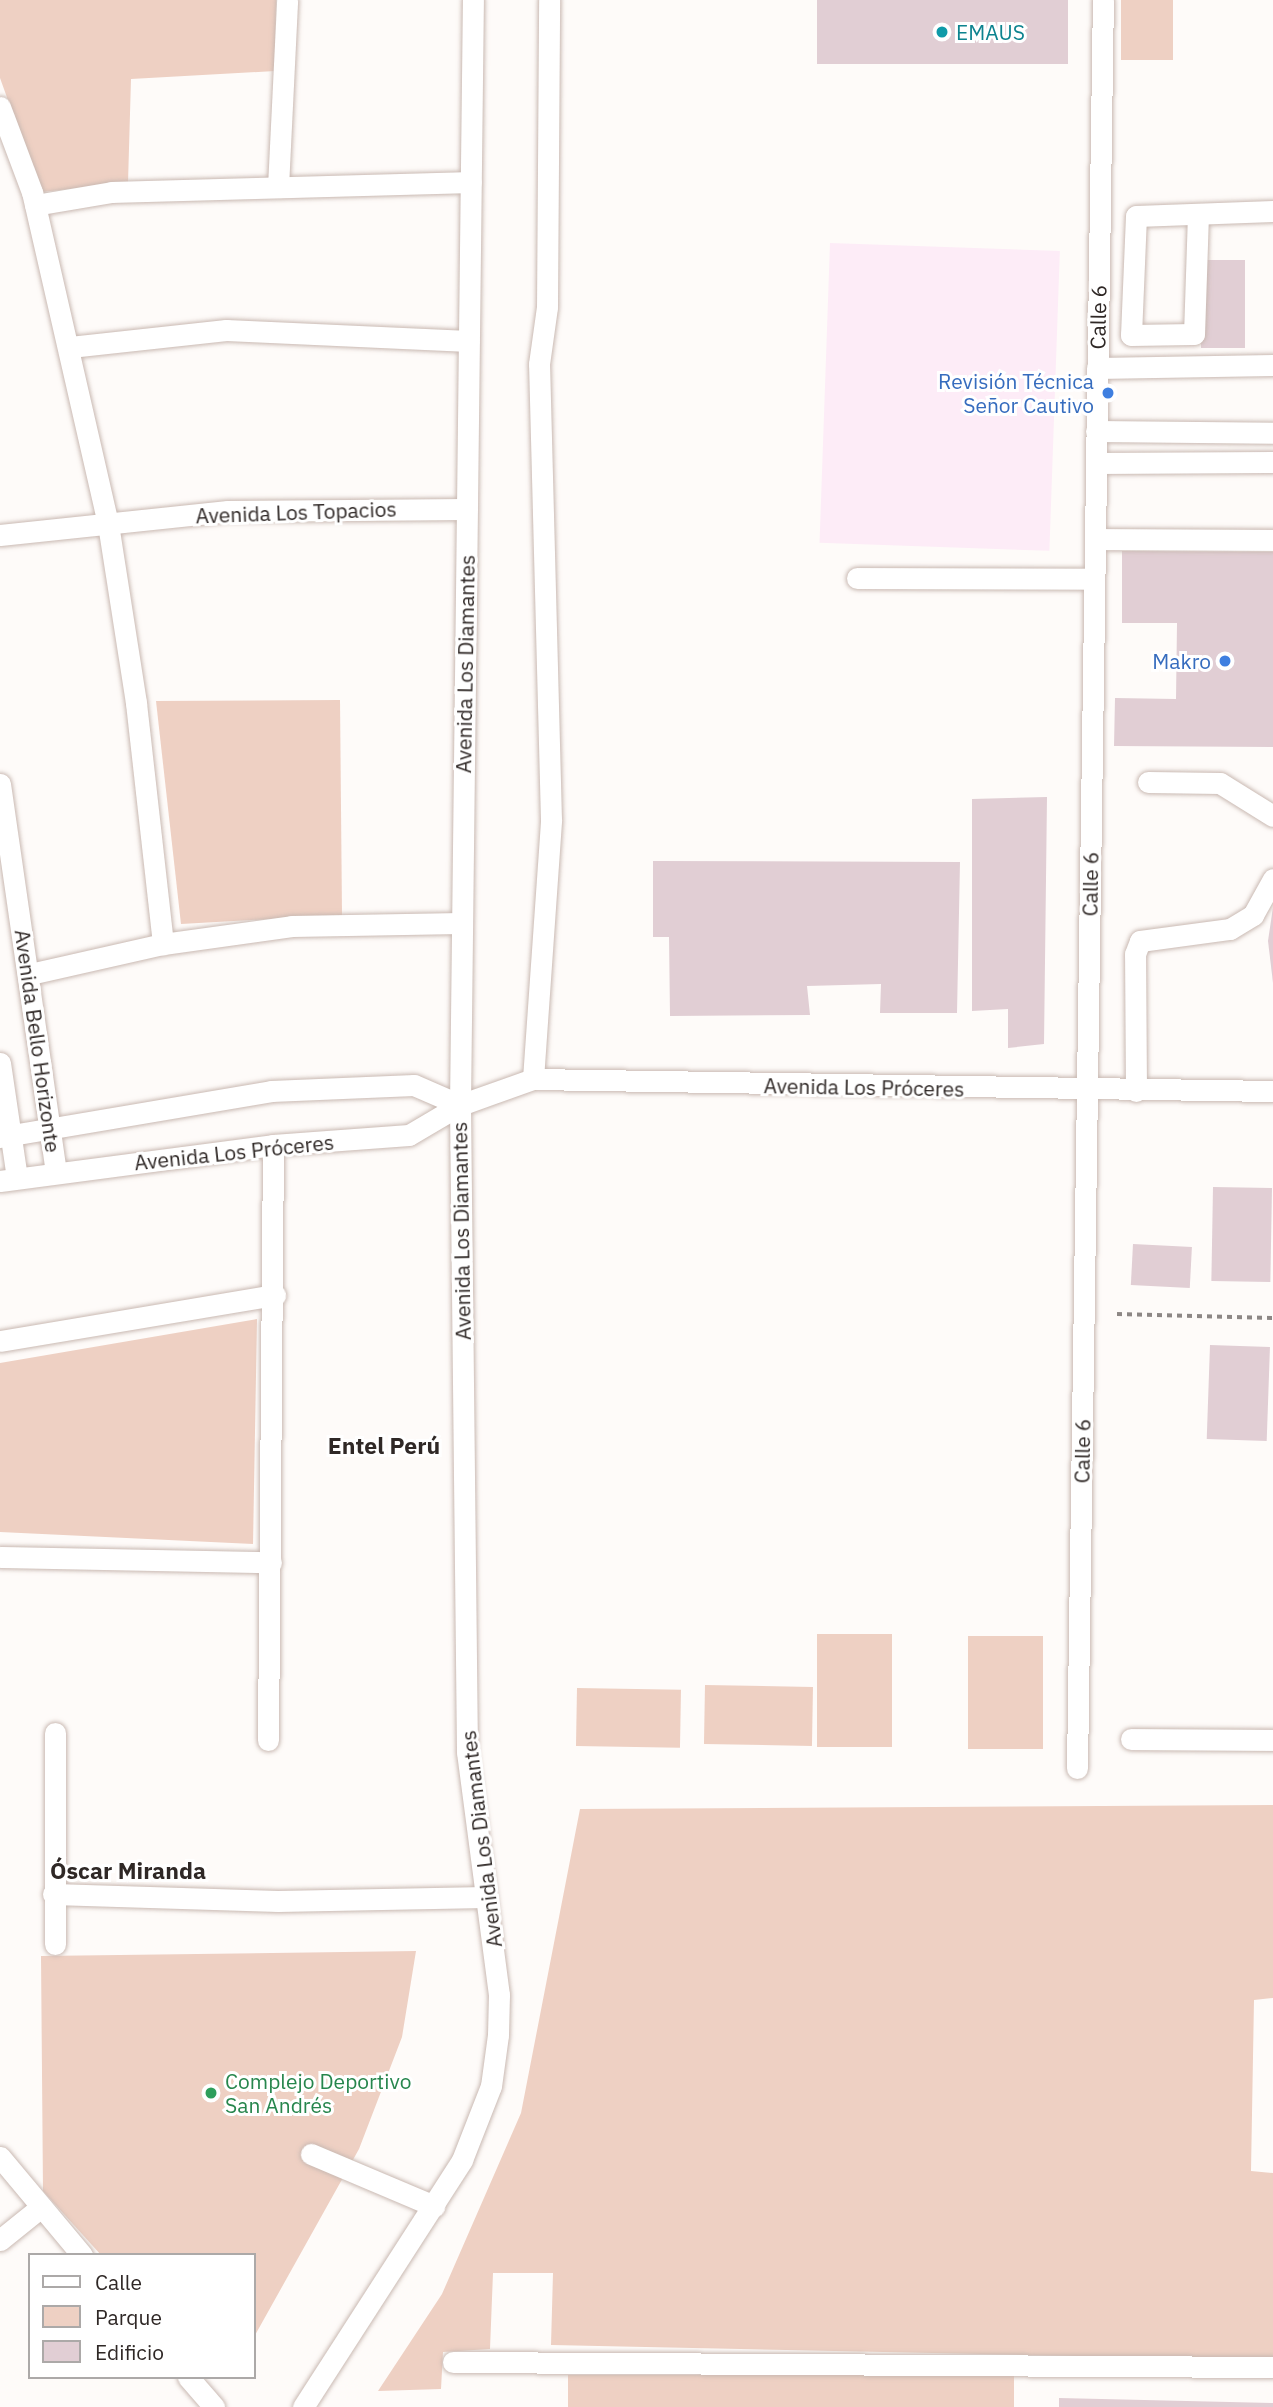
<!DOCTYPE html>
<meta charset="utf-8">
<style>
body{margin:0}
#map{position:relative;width:1273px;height:2407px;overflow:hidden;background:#fefbf9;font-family:"IBM Plex Sans",sans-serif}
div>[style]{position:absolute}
.industrial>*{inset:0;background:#fdecf7;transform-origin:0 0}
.green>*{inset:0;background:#eed0c3;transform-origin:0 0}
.building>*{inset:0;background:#e1ced4;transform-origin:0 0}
.path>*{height:3.5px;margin-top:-1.75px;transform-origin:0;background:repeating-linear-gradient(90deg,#8d8785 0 5px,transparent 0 10px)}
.roads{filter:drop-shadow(0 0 2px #c9b9b2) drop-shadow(0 0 2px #c9b9b2)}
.minor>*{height:21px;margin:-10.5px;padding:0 10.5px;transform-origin:10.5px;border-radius:10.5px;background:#fff}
.dots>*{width:19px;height:19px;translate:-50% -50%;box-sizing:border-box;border:4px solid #fff;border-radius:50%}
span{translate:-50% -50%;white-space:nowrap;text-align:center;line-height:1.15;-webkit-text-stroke:6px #fff;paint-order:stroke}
.culture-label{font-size:21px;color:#0d838f}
.left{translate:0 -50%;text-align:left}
.street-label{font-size:21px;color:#2f2826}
.shop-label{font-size:21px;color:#366cbe}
.right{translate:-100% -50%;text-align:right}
.leisure-label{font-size:21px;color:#27864d}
.neighbourhood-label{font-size:23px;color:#2f2826;font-weight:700}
.legend{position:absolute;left:28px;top:2253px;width:228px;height:126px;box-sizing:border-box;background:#fff;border:2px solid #aca9a8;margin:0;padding:9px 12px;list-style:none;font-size:21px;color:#2f2826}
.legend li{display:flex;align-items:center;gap:14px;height:35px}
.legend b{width:35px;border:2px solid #aca9a8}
</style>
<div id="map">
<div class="industrial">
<i style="left:830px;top:243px;width:230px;height:300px;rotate:2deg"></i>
</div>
<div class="green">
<i style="clip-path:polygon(0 0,276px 0,275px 71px,131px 79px,128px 183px,41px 192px,0 78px)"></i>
<i style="left:1121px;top:0;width:52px;height:60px"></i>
<i style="clip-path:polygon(340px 700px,342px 915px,181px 924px,156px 701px)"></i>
<i style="clip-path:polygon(257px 1319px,253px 1544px,0 1532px,0 1363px)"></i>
<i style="left:817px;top:1634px;width:75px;height:113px"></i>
<i style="left:968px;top:1636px;width:75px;height:113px"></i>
<i style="left:705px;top:1685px;width:108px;height:59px;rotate:1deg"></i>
<i style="left:577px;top:1688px;width:104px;height:58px;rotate:1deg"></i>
<i style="clip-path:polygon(1273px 1805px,1273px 1998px,1254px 2000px,1251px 2171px,1273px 2173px,1273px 2360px,551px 2345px,553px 2273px,493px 2273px,490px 2349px,443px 2352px,441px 2389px,378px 2391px,442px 2294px,521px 2113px,580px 1809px)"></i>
<i style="clip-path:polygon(416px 1951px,402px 2037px,359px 2149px,254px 2337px,254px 2255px,101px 2255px,43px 2191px,41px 1956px)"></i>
<i style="left:568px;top:2375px;width:446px;height:32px"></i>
</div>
<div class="building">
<i style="left:817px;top:0;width:251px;height:64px"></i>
<i style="left:1201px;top:260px;width:44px;height:88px"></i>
<i style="clip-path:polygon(1122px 551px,1273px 552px,1273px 747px,1114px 746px,1115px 698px,1176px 699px,1177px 623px,1122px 623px)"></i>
<i style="clip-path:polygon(1047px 797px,1044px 1044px,1008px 1048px,1008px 1009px,972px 1011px,972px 799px)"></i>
<i style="clip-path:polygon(653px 861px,960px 862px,957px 1013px,880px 1013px,881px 984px,807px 986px,810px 1015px,670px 1016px,669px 937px,653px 937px)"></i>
<i style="clip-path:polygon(1273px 907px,1273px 983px,1268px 941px)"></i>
<i style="left:1213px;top:1187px;width:59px;height:94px;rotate:1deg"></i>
<i style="left:1133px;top:1244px;width:59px;height:41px;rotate:3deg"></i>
<i style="left:1210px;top:1345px;width:60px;height:94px;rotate:2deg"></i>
<i style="clip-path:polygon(1059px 2398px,1273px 2403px,1273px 2407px,1059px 2407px)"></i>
</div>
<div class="path">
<i style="left:1117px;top:1314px;width:156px;rotate:1.5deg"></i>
</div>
<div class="roads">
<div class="minor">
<i style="left:0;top:107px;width:91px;rotate:69.4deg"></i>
<i style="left:32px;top:192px;width:341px;rotate:77.1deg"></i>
<i style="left:108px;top:524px;width:181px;rotate:81.1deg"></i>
<i style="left:136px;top:703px;width:243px;rotate:83.6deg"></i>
<i style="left:278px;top:187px;width:187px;rotate:-87.2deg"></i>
<i style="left:35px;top:205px;width:78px;rotate:-9.6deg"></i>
<i style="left:112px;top:192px;width:359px;rotate:-1.6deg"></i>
<i style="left:1198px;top:214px;width:120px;rotate:91.9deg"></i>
<i style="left:1194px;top:334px;width:63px;rotate:179.1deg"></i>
<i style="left:1131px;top:335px;width:119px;rotate:-87.6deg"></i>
<i style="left:1136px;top:216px;width:137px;rotate:-2.1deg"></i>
<i style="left:70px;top:347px;width:157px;rotate:-6.2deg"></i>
<i style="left:226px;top:330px;width:243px;rotate:2.6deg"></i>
<i style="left:1097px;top:368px;width:176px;rotate:-1deg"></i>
<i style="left:1096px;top:431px;width:177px;rotate:0.6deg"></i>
<i style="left:1096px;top:463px;width:177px;rotate:-0.3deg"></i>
<i style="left:0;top:535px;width:229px;rotate:-6deg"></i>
<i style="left:228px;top:511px;width:239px;rotate:-0.5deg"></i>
<i style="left:1095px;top:539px;width:178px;rotate:0.3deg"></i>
<i style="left:857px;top:578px;width:237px;rotate:0.2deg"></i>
<i style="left:1148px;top:782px;width:72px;rotate:0.8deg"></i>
<i style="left:1220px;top:783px;width:62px;rotate:31.9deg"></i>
<i style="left:0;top:784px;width:393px;rotate:81.8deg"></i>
<i style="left:30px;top:974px;width:136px;rotate:-12.7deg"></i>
<i style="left:163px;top:944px;width:130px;rotate:-7.9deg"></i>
<i style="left:292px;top:926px;width:169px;rotate:-1deg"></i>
<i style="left:0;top:1063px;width:116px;rotate:81.6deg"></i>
<i style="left:533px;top:1079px;width:260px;rotate:-86deg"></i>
<i style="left:551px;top:820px;width:456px;rotate:-91.5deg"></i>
<i style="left:539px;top:364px;width:58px;rotate:-82deg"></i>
<i style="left:547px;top:307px;width:307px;rotate:-89.6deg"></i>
<i style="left:1136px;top:1091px;width:137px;rotate:-90.4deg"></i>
<i style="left:1135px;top:954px;width:14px;rotate:-69deg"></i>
<i style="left:1140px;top:941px;width:91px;rotate:-7.6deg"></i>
<i style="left:1230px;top:929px;width:27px;rotate:-31deg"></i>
<i style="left:1253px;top:915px;width:41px;rotate:-60.9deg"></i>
<i style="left:0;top:1137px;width:275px;rotate:-9.6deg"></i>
<i style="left:271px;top:1091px;width:143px;rotate:-2.4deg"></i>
<i style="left:414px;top:1085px;width:50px;rotate:23.5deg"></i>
<i style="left:0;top:1181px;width:275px;rotate:-7.5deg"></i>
<i style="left:273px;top:1145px;width:136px;rotate:-4.2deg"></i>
<i style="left:409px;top:1135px;width:59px;rotate:-30.5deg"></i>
<i style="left:460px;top:1105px;width:77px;rotate:-19.6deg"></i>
<i style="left:533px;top:1079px;width:740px;rotate:0.93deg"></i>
<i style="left:0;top:1341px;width:279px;rotate:-9.5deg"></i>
<i style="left:0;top:1557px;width:271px;rotate:1.1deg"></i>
<i style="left:55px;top:1733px;width:211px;rotate:90deg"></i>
<i style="left:1131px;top:1739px;width:142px;rotate:0.4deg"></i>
<i style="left:268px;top:1740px;width:595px;rotate:-89.52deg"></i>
<i style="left:1077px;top:1768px;width:1768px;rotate:-89.16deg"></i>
<i style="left:53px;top:1894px;width:225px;rotate:1.8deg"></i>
<i style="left:278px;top:1901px;width:208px;rotate:-1.1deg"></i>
<i style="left:311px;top:2154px;width:134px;rotate:22.9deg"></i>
<i style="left:0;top:2157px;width:128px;rotate:50.1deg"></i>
<i style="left:0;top:2240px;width:53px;rotate:-38.8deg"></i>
<i style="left:453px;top:2362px;width:820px;rotate:0.35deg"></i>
<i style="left:188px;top:2377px;width:40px;rotate:49deg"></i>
<i style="left:303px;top:2407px;width:294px;rotate:-57.2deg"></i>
<i style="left:462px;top:2160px;width:79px;rotate:-68.6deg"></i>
<i style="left:491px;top:2086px;width:51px;rotate:-82.2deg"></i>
<i style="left:498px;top:2035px;width:40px;rotate:-88.6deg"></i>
<i style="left:499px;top:1995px;width:245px;rotate:-97.5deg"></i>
<i style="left:467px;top:1752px;width:647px;rotate:-90.62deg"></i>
<i style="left:460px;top:1105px;width:1105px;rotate:-89.33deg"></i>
</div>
</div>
<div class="dots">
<i style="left:942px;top:32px;background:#0f9aa8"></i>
<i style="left:1108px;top:393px;background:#3f7fe0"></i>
<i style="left:1225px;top:661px;background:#3f7fe0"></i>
<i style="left:211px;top:2093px;background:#2e9e5b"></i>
</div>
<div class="culture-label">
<span class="left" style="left:956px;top:32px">EMAUS</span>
</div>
<div class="street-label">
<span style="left:1098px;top:317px;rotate:-89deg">Calle 6</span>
<span style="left:296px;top:512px;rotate:-2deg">Avenida Los Topacios</span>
<span style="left:465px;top:664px;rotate:-89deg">Avenida Los Diamantes</span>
<span style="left:1090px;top:884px;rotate:-89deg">Calle 6</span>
<span style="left:38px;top:1041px;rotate:82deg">Avenida Bello Horizonte</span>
<span style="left:864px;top:1087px;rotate:1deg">Avenida Los Próceres</span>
<span style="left:234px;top:1152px;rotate:-6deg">Avenida Los Próceres</span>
<span style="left:461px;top:1231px;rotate:-91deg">Avenida Los Diamantes</span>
<span style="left:1082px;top:1451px;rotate:-89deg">Calle 6</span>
<span style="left:481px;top:1839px;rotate:-97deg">Avenida Los Diamantes</span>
</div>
<div class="shop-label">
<span class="right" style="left:1094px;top:393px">Revisión Técnica<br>Señor Cautivo</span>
<span class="right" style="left:1211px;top:661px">Makro</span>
</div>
<div class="leisure-label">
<span class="left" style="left:225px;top:2093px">Complejo Deportivo<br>San Andrés</span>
</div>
<div class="neighbourhood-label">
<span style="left:384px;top:1445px">Entel Perú</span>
<span style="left:128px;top:1870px">Óscar Miranda</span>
</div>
<ul class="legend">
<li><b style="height:9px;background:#fff"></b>Calle</li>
<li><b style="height:19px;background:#eed0c3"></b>Parque</li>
<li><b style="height:19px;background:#e1ced4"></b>Edificio</li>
</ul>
</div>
